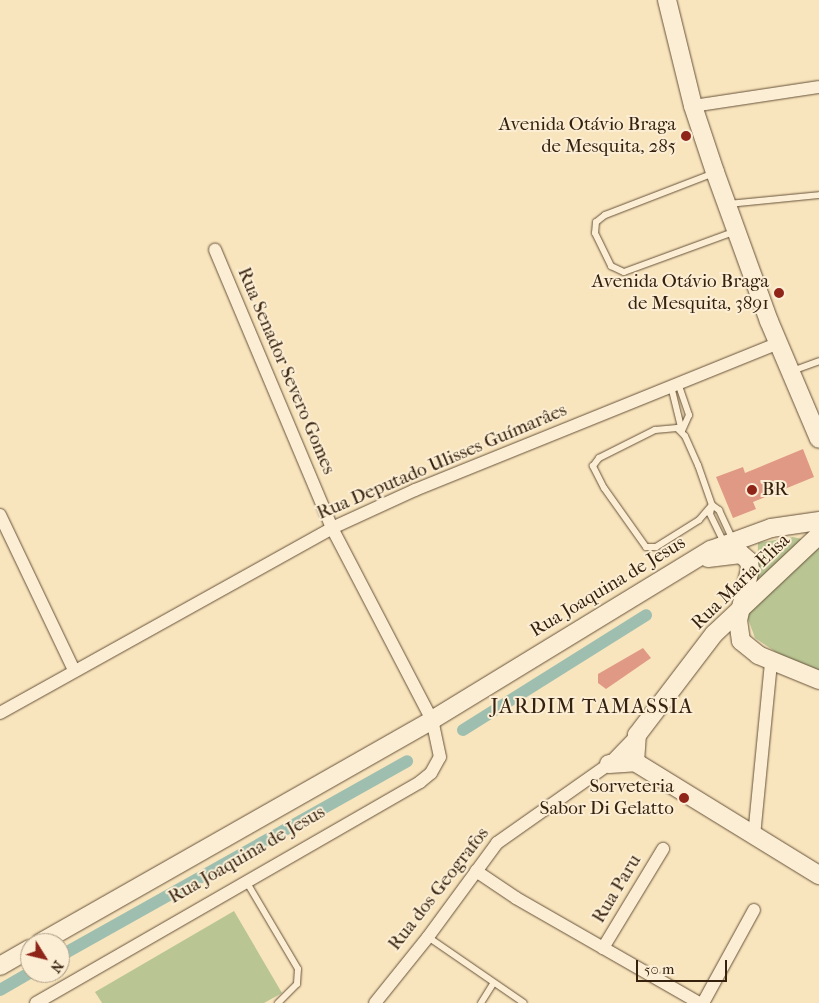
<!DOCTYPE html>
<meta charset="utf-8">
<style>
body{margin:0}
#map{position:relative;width:819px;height:1003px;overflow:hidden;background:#f9e5bd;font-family:"IM FELL French Canon",serif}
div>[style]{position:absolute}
.green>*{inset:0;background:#b9c694}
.canal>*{height:12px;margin:-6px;padding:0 6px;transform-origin:6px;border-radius:6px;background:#9ebfb0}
.building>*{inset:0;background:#e09985}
.roads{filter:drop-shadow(0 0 1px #67523a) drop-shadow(0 0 1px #67523a)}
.lane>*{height:6px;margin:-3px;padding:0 3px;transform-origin:3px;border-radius:3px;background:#fbeed4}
.street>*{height:12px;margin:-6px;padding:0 6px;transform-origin:6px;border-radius:6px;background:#fbeed4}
.secondary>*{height:18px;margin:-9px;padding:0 9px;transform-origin:9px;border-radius:9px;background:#fbeed4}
.dots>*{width:14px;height:14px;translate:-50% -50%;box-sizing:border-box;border:2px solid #fbeed4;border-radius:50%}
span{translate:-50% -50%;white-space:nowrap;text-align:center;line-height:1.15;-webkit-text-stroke:4px #fbeed4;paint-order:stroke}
.poi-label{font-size:19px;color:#36210f}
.right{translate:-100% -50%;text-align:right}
.left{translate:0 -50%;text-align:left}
.street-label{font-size:19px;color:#36210f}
.quarter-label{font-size:21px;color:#36210f;letter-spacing:1px}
.north{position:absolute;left:20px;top:933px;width:50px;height:50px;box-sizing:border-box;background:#fbeed4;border:1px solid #ac9c85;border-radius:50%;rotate:126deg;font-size:14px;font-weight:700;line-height:20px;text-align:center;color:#36210f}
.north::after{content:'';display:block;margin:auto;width:18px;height:22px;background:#8f2418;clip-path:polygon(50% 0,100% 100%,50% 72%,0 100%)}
.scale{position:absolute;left:636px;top:960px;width:91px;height:22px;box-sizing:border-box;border:2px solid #36210f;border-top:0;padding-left:6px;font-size:15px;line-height:18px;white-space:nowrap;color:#36210f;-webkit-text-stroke:4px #fbeed4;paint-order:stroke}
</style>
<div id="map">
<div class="green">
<i style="clip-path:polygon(793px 537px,819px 543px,819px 670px,792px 663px,755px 638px,747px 616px,757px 579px,758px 543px)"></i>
<i style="clip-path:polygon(234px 911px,282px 993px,264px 1003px,102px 1003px,95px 992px)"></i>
</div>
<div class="canal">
<i style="left:463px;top:730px;width:216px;rotate:-32.1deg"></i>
<i style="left:60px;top:956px;width:398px;rotate:-29.3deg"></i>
<i style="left:0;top:990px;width:34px;rotate:-30deg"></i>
</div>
<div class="building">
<i style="clip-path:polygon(803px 449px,814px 477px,753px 502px,756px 509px,733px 518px,716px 477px,743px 467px,745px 473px)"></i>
<i style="clip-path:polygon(643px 648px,651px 658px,606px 689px,598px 683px,598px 674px)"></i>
</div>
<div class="roads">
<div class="lane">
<i style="left:714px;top:173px;width:117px;rotate:158.9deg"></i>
<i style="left:605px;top:215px;width:11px;rotate:142deg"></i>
<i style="left:596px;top:222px;width:11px;rotate:95deg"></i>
<i style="left:595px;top:233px;width:37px;rotate:64deg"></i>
<i style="left:611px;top:266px;width:14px;rotate:25deg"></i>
<i style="left:624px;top:272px;width:119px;rotate:-20.1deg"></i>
<i style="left:728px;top:204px;width:91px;rotate:-5.6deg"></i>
<i style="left:792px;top:371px;width:29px;rotate:-20deg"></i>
<i style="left:678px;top:383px;width:34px;rotate:71deg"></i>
<i style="left:689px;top:415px;width:17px;rotate:114deg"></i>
<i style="left:671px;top:386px;width:46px;rotate:76.3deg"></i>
<i style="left:712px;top:505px;width:20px;rotate:131deg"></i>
<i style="left:699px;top:520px;width:51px;rotate:147.9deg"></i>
<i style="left:656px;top:547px;width:10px;rotate:180deg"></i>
<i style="left:646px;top:547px;width:72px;rotate:-125.4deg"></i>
<i style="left:604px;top:488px;width:25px;rotate:-117deg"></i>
<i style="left:593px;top:466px;width:10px;rotate:-53deg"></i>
<i style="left:599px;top:458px;width:63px;rotate:-26.6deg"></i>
<i style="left:655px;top:430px;width:22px;rotate:-5deg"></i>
<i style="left:677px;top:428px;width:11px;rotate:45deg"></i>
<i style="left:685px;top:436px;width:32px;rotate:66deg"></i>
<i style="left:698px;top:465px;width:42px;rotate:70.7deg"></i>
<i style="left:712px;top:505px;width:9px;rotate:103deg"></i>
<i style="left:710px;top:514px;width:32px;rotate:64deg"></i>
<i style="left:712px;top:505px;width:9px;rotate:36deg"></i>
<i style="left:719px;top:510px;width:33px;rotate:65deg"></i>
<i style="left:246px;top:881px;width:102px;rotate:59.4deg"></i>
<i style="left:298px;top:969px;width:15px;rotate:94deg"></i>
<i style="left:297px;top:984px;width:27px;rotate:135deg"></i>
<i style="left:428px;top:937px;width:116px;rotate:34.5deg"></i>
<i style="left:481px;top:1003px;width:22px;rotate:-58deg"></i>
</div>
<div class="street">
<i style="left:693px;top:106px;width:127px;rotate:-8.6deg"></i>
<i style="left:0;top:515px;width:172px;rotate:64.5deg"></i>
<i style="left:0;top:713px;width:380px;rotate:-29.1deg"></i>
<i style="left:332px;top:528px;width:91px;rotate:-24.6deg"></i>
<i style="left:415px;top:490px;width:393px;rotate:-22deg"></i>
<i style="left:754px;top:836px;width:175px;rotate:-84.4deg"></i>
<i style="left:476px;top:871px;width:48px;rotate:34deg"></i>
<i style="left:516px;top:898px;width:211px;rotate:29.8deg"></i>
<i style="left:603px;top:948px;width:116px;rotate:-58.8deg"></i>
<i style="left:36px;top:1003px;width:443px;rotate:-29.9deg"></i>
<i style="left:420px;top:782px;width:14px;rotate:-39deg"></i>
<i style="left:431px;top:773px;width:18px;rotate:-61deg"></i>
<i style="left:440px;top:757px;width:38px;rotate:-102deg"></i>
<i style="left:432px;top:720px;width:216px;rotate:-117.5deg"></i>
<i style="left:332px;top:528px;width:302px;rotate:-112.8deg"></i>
<i style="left:375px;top:1003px;width:85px;rotate:-51.2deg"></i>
<i style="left:428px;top:937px;width:117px;rotate:-53.7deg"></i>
<i style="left:497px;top:843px;width:137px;rotate:-35.2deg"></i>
<i style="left:609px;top:764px;width:40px;rotate:-46deg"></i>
<i style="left:703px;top:1003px;width:106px;rotate:-61.3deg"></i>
</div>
<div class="secondary">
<i style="left:667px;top:0;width:109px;rotate:76.2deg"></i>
<i style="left:693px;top:106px;width:70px;rotate:71.6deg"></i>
<i style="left:715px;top:172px;width:158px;rotate:70.1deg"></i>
<i style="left:769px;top:321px;width:128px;rotate:67deg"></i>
<i style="left:708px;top:558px;width:33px;rotate:-7deg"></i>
<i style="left:741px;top:554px;width:11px;rotate:41deg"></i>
<i style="left:749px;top:561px;width:8px;rotate:83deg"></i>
<i style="left:750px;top:569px;width:52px;rotate:103.2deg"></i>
<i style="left:738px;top:620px;width:21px;rotate:82deg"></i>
<i style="left:741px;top:641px;width:22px;rotate:39deg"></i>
<i style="left:758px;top:655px;width:66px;rotate:22.3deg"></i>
<i style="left:635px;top:762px;width:27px;rotate:-86deg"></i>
<i style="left:637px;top:735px;width:127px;rotate:-52.7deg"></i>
<i style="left:714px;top:634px;width:144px;rotate:-43.3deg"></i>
<i style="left:635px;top:762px;width:216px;rotate:31.6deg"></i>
<i style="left:609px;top:764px;width:26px;rotate:-4deg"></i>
<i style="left:40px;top:943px;width:451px;rotate:-29.6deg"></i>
<i style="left:432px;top:720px;width:327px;rotate:-31.4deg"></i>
<i style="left:711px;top:550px;width:64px;rotate:-20.1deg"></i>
<i style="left:771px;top:528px;width:49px;rotate:-8.3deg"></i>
<i style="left:0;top:966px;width:34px;rotate:-30deg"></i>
</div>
</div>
<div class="dots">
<i style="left:686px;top:136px;background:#8f2418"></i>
<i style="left:779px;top:293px;background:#8f2418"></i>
<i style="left:752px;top:490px;background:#8f2418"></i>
<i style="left:684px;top:798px;background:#8f2418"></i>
</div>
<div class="poi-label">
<span class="right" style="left:676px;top:136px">Avenida Otávio Braga<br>de Mesquita, 285</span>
<span class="right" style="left:769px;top:293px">Avenida Otávio Braga<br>de Mesquita, 3891</span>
<span class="left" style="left:762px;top:490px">BR</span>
<span class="right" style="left:674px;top:798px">Sorveteria<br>Sabor Di Gelatto</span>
</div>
<div class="street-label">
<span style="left:286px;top:371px;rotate:67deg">Rua Senador Severo Gomes</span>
<span style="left:442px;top:462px;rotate:-23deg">Rua Deputado Ulisses Guímarâes</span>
<span style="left:741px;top:582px;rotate:-44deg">Rua Maria Elisa</span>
<span style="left:608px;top:587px;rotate:-31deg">Rua Joaquina de Jesus</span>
<span style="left:247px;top:855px;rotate:-30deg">Rua Joaquina de Jesus</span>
<span style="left:439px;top:889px;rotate:-52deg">Rua dos Geografos</span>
<span style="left:617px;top:889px;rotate:-59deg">Rua Paru</span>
</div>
<div class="quarter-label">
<span style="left:592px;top:706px">JARDIM TAMASSIA</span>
</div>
<div class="north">N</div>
<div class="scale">50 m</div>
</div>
